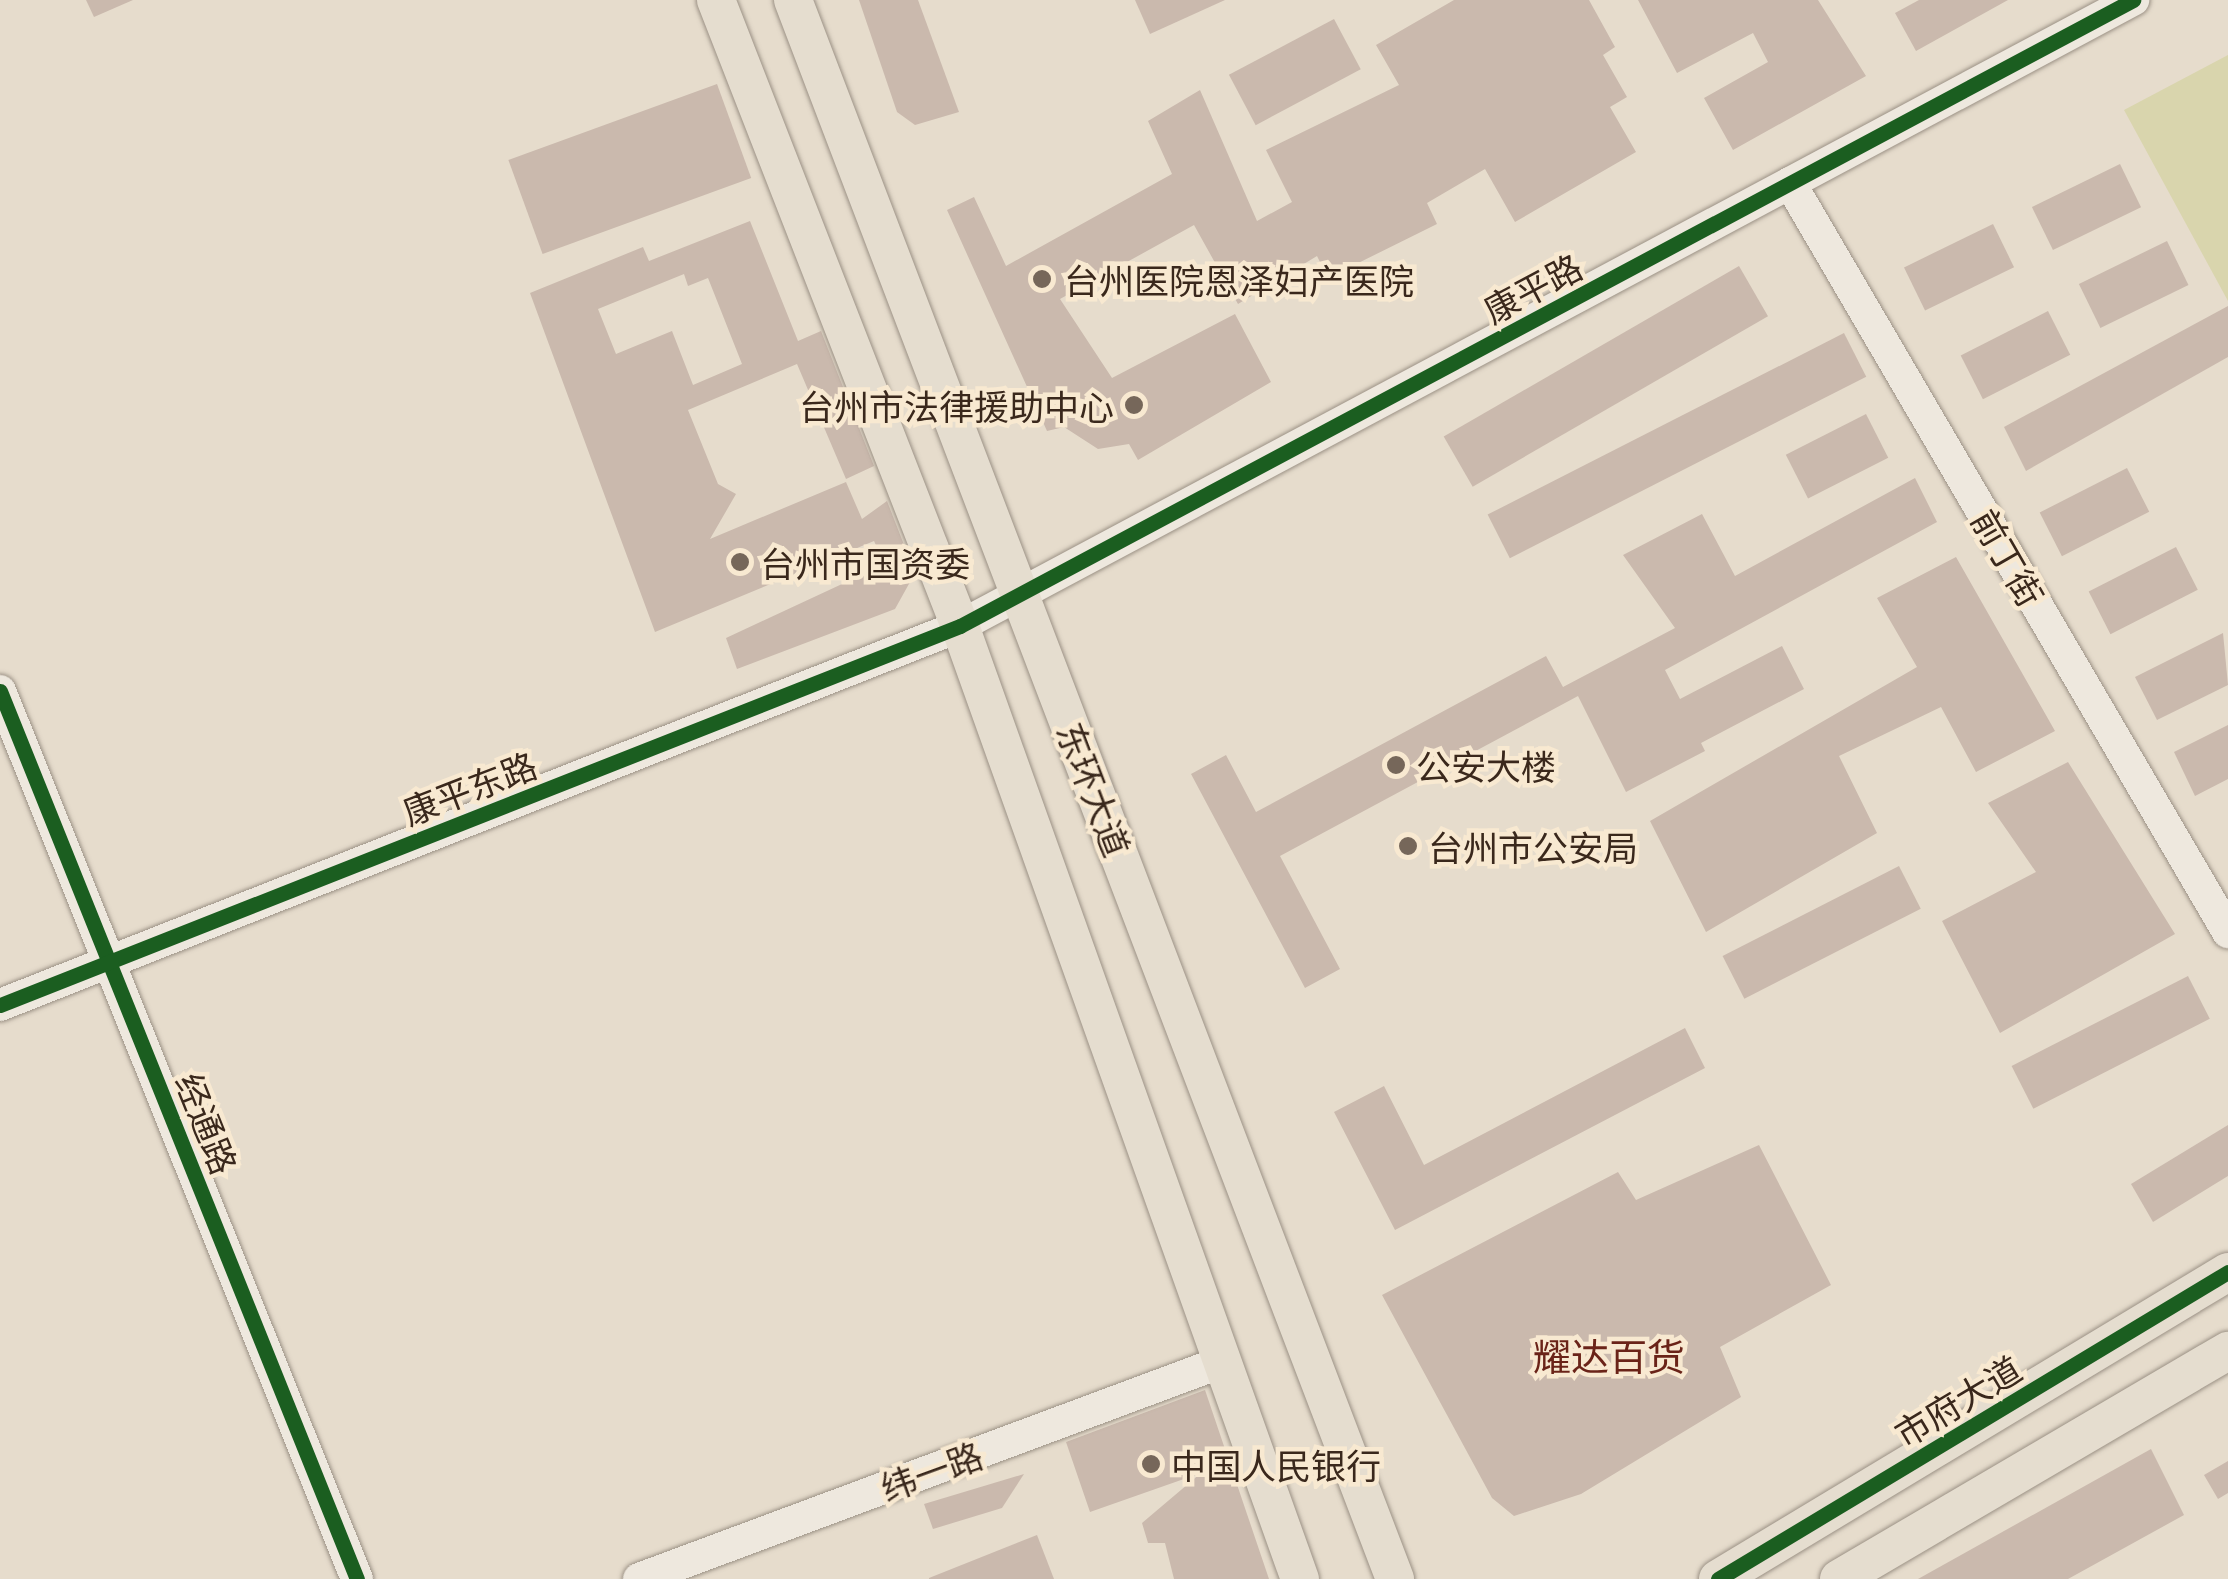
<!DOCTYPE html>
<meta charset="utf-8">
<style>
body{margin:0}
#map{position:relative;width:2228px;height:1579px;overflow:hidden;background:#e6dccc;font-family:Georgia,"Noto Sans SC",serif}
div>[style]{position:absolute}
.green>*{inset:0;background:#d9d5ad}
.building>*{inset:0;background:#cab9ad;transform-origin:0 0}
.roads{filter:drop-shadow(0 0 2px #9b9185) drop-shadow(0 0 2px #9b9185)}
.secondary>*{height:32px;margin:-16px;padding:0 16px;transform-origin:16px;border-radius:16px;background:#eee8de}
.primary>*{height:38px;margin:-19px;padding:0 19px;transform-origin:19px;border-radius:19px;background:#e5ddcf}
.cycleway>*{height:15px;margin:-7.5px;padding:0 7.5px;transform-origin:7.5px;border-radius:7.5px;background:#1b5e20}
.dots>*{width:28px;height:28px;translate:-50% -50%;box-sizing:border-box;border:5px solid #f8e9d1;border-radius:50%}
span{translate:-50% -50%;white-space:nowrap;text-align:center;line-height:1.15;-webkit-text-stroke:9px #f8e9d1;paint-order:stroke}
.poi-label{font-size:35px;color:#3a281c}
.left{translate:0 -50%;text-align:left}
.right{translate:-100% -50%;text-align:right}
.street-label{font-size:35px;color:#3a281c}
.neighbourhood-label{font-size:38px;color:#6a2318}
</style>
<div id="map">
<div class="green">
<i style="clip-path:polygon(2228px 55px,2228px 301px,2124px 110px)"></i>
</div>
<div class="building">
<i style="clip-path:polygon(86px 0,133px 0,94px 17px)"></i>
<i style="clip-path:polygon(859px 0,918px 0,959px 112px,915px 125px,897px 112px)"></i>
<i style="clip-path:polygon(1135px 0,1225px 0,1150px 34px)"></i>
<i style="clip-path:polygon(1454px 0,1589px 0,1615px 47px,1603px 55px,1627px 97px,1610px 107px,1636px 152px,1515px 222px,1485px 169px,1427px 203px,1437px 224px,1328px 278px,1317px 256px,1238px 304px,1194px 225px,1060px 299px,1112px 378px,1235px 314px,1271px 382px,1138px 460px,1129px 444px,1098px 449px,1064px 427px,1047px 431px,947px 210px,974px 197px,1006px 266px,1172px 174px,1148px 121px,1200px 90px,1257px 221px,1292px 202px,1266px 150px,1399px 85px,1376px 45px)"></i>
<i style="clip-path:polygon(1638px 0,1818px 0,1866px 76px,1733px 150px,1704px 98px,1768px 62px,1753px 33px,1677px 73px)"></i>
<i style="clip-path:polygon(1919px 0,2008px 0,1916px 51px,1895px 13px)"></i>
<i style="left:1334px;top:19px;width:57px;height:119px;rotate:62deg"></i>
<i style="left:717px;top:84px;width:100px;height:222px;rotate:70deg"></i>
<i style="left:2120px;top:164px;width:48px;height:98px;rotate:64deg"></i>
<i style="clip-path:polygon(evenodd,750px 221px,798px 341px,821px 331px,874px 466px,846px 479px,797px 364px,688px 410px,718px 484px,736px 494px,710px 539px,846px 482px,862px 519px,887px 501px,915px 573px,895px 609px,737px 669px,726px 638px,885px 564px,874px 541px,655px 632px,530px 293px,643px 247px,649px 261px,750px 221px,684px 274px,688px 286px,708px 278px,742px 364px,693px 385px,672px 331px,616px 354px,598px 309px,684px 274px)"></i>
<i style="left:1993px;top:224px;width:48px;height:99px;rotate:64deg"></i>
<i style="left:2167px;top:241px;width:49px;height:98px;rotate:64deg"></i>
<i style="left:1739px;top:266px;width:58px;height:341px;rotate:60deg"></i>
<i style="clip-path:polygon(2228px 306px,2228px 357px,2026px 471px,2004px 427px)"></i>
<i style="left:2048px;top:311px;width:49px;height:98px;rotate:63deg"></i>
<i style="left:1844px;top:333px;width:49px;height:400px;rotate:63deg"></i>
<i style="left:1866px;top:414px;width:49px;height:90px;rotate:63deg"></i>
<i style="left:2127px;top:468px;width:49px;height:98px;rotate:63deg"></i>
<i style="clip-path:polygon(1915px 478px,1937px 522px,1665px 670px,1680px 699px,1782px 646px,1804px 689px,1701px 743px,1705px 751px,1626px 792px,1578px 696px,1280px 856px,1340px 969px,1305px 988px,1191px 774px,1226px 755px,1256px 812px,1546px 656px,1563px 687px,1675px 628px,1623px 555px,1702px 514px,1735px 576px)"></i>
<i style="left:2176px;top:547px;width:48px;height:98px;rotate:63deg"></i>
<i style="clip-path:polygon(1956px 557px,2055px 731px,1976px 772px,1941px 707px,1839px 756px,1877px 833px,1706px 932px,1650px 821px,1917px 667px,1877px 598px)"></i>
<i style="clip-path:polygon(2223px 633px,2228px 685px,2157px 720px,2135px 677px)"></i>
<i style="clip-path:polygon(2228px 725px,2228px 779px,2195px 796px,2174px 752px)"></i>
<i style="clip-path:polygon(2068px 762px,2175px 934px,2000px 1033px,1942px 921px,2036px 872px,1988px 803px)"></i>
<i style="left:1899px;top:866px;width:48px;height:198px;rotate:63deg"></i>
<i style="left:2188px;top:976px;width:48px;height:198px;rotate:63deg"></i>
<i style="clip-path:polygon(1685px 1028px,1705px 1068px,1395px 1230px,1334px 1112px,1384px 1086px,1424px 1165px)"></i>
<i style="clip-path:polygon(2228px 1125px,2228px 1176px,2153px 1222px,2131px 1184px)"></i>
<i style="clip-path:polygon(1759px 1145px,1831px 1285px,1720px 1347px,1741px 1397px,1581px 1494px,1514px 1516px,1492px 1498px,1382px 1295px,1618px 1172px,1636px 1200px)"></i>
<i style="clip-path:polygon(1205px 1390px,1226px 1452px,1269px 1579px,1174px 1579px,1165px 1543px,1148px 1543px,1142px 1523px,1201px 1473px,1090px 1512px,1066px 1442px)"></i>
<i style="clip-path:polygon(2151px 1449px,2184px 1515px,2068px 1579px,1918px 1579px)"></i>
<i style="clip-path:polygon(2228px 1461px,2228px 1493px,2218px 1499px,2204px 1475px)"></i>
<i style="clip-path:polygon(1024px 1474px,1002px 1508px,933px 1529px,924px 1504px)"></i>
<i style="clip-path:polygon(1037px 1535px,1054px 1579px,929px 1579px,929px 1578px)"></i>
</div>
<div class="roads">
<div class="secondary">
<i style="left:1790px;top:183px;width:868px;rotate:59.68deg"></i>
<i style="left:0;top:691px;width:957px;rotate:68.1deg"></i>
<i style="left:0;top:1005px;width:1032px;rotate:-21.54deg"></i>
<i style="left:960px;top:626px;width:1330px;rotate:-28.09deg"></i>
<i style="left:639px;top:1579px;width:622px;rotate:-20.42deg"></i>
</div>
<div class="primary">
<i style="left:716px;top:0;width:672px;rotate:68.71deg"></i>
<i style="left:960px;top:626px;width:1012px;rotate:70.37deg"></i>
<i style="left:793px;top:0;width:1690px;rotate:69.13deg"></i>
<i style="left:1718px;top:1579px;width:595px;rotate:-31.05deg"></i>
<i style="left:1839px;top:1579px;width:451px;rotate:-30.4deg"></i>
</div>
</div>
<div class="cycleway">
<i style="left:0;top:691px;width:957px;rotate:68.1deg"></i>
<i style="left:0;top:1005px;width:1032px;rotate:-21.54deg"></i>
<i style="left:960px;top:626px;width:1330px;rotate:-28.09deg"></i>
<i style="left:1718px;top:1579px;width:595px;rotate:-31.05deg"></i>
</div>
<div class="dots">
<i style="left:1042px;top:279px;background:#76675a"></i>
<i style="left:1134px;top:405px;background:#76675a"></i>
<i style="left:740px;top:562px;background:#76675a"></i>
<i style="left:1396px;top:765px;background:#76675a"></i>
<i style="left:1408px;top:846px;background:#76675a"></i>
<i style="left:1151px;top:1464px;background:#76675a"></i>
</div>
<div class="poi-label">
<span class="left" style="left:1064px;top:279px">台州医院恩泽妇产医院</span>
<span class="right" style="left:1114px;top:405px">台州市法律援助中心</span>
<span class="left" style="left:760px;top:562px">台州市国资委</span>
<span class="left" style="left:1416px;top:765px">公安大楼</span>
<span class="left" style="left:1428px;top:846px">台州市公安局</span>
<span class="left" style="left:1171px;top:1464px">中国人民银行</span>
</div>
<div class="street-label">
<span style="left:1532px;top:287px;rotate:-28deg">康平路</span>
<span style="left:2009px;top:557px;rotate:60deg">前丁街</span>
<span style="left:469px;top:787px;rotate:-21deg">康平东路</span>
<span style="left:1095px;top:789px;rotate:69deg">东环大道</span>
<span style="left:208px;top:1123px;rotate:68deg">经通路</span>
<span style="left:1957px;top:1400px;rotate:-31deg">市府大道</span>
<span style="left:931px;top:1470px;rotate:-20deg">纬一路</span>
</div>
<div class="neighbourhood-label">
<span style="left:1609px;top:1355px">耀达百货</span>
</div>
</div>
